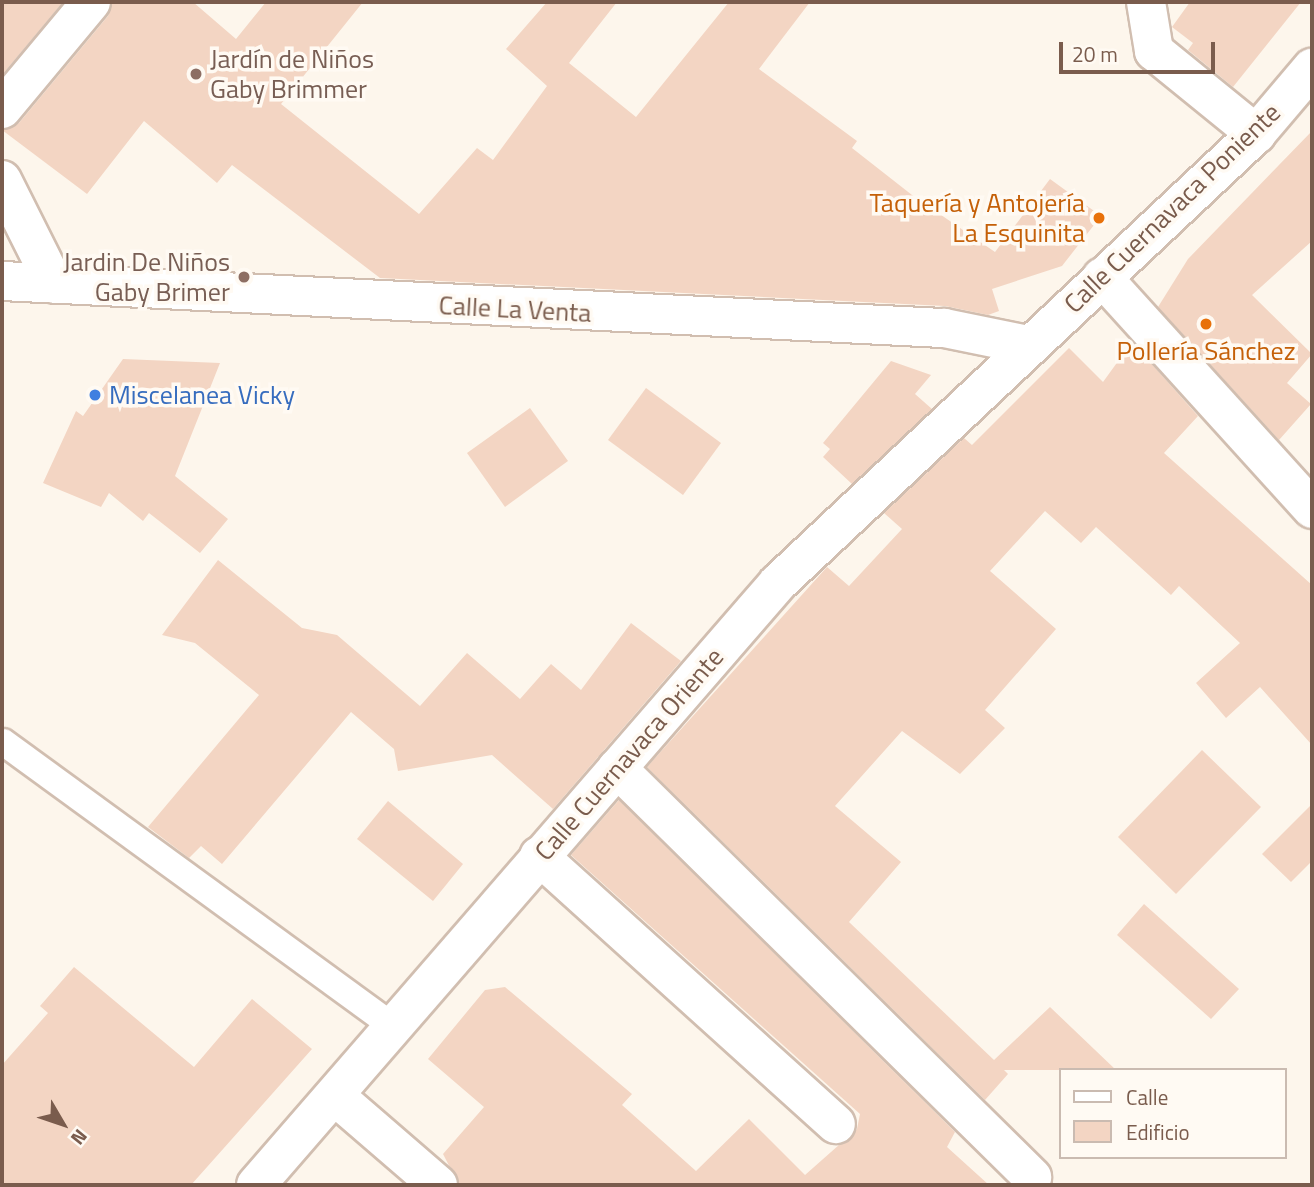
<!DOCTYPE html>
<meta charset="utf-8">
<style>
body{margin:0}
#map{position:relative;width:1314px;height:1187px;overflow:hidden;background:#fdf6ec;font-family:"Titillium Web",sans-serif}
div>[style]{position:absolute}
.building>*{inset:0;background:#f3d5c3}
.roads{filter:drop-shadow(2px 0 #d1beb0) drop-shadow(-2px 0 #d1beb0) drop-shadow(0 2px #d1beb0) drop-shadow(0 -2px #d1beb0)}
.service>*{height:26px;margin:-13px;padding:0 13px;transform-origin:13px;border-radius:13px;background:#fff}
.minor>*{height:38px;margin:-19px;padding:0 19px;transform-origin:19px;border-radius:19px;background:#fff}
.dots>*{width:19px;height:19px;translate:-50% -50%;box-sizing:border-box;border:4px solid #fffaf3;border-radius:50%}
span{translate:-50% -50%;white-space:nowrap;text-align:center;line-height:1.15;-webkit-text-stroke:7px #fffaf3;paint-order:stroke}
.education-label{font-size:26px;color:#785e54}
.left{translate:0 -50%;text-align:left}
.right{translate:-100% -50%;text-align:right}
.food-label{font-size:26px;color:#c56008}
.street-label{font-size:26px;color:#7a5c4d}
.shop-label{font-size:26px;color:#366cbe}
.frame{position:absolute;inset:0;border:4px solid #7a5c4d;pointer-events:none}
.legend{position:absolute;left:1059px;top:1068px;width:228px;height:91px;box-sizing:border-box;background:#fffaf3;border:2px solid #cabbb1;margin:0;padding:9px 12px;list-style:none;font-size:21px;color:#7a5c4d}
.legend li{display:flex;align-items:center;gap:14px;height:35px}
.legend b{width:35px;border:2px solid #cabbb1}
.north{position:absolute;left:28px;top:1089px;width:70px;height:70px;-webkit-text-stroke:5px #fffaf3;paint-order:stroke;rotate:129deg;font-size:19px;font-weight:700;line-height:28px;text-align:center;color:#7a5c4d}
.north::after{content:'';display:block;margin:auto;width:24px;height:32px;background:#7a5c4d;clip-path:polygon(50% 0,100% 100%,50% 72%,0 100%)}
.scale{position:absolute;left:1059px;top:42px;width:156px;height:32px;box-sizing:border-box;border:4px solid #7a5c4d;border-top:0;padding-left:9px;font-size:21px;line-height:24px;white-space:nowrap;color:#7a5c4d;-webkit-text-stroke:5px #fffaf3;paint-order:stroke}
</style>
<div id="map">
<div class="building">
<i style="clip-path:polygon(2px 2px,63px 2px,2px 75px)"></i>
<i style="clip-path:polygon(112px 2px,193px 2px,236px 39px,266px 2px,363px 2px,281px 104px,419px 214px,477px 148px,493px 160px,547px 86px,506px 49px,547px 2px,617px 2px,569px 63px,636px 117px,729px 2px,810px 2px,759px 69px,857px 141px,852px 148px,912px 195px,995px 252px,1050px 179px,1101px 216px,1062px 266px,992px 289px,999px 311px,988px 315px,945px 306px,380px 278px,232px 165px,217px 183px,144px 121px,87px 194px,2px 130px,19px 123px,108px 16px)"></i>
<i style="clip-path:polygon(1190px 2px,1301px 2px,1233px 87px,1188px 50px,1193px 43px,1172px 27px)"></i>
<i style="clip-path:polygon(1312px 131px,1312px 241px,1252px 295px,1312px 354px,1287px 383px,1311px 404px,1279px 440px,1158px 307px,1188px 259px)"></i>
<i style="clip-path:polygon(1132px 342px,1198px 416px,1164px 453px,1312px 585px,1312px 745px,1260px 687px,1226px 718px,1196px 683px,1240px 643px,1179px 586px,1171px 595px,1096px 527px,1081px 543px,1045px 511px,990px 571px,1056px 629px,985px 710px,1005px 728px,960px 774px,902px 731px,835px 806px,901px 862px,849px 922px,994px 1060px,1050px 1007px,1116px 1070px,1004px 1070px,1008px 1074px,985px 1100px,647px 767px,827px 567px,849px 586px,902px 529px,884px 513px,964px 438px,972px 445px,1069px 348px,1103px 382px)"></i>
<i style="clip-path:polygon(123px 359px,220px 363px,175px 476px,228px 519px,200px 553px,149px 513px,143px 521px,109px 493px,101px 507px,43px 483px,76px 411px,83px 416px)"></i>
<i style="clip-path:polygon(891px 361px,931px 375px,915px 394px,932px 409px,852px 484px,823px 457px,830px 449px,823px 443px)"></i>
<i style="clip-path:polygon(646px 388px,721px 443px,683px 495px,608px 440px)"></i>
<i style="clip-path:polygon(530px 408px,568px 461px,505px 507px,467px 453px)"></i>
<i style="clip-path:polygon(218px 560px,302px 628px,337px 635px,420px 706px,467px 653px,520px 699px,551px 664px,581px 690px,631px 623px,681px 661px,553px 809px,492px 755px,398px 771px,394px 749px,351px 712px,222px 864px,201px 846px,189px 858px,148px 827px,259px 695px,195px 643px,162px 635px)"></i>
<i style="clip-path:polygon(1202px 750px,1261px 807px,1176px 894px,1118px 837px)"></i>
<i style="clip-path:polygon(619px 800px,955px 1132px,947px 1147px,989px 1185px,459px 1185px,443px 1154px,484px 1107px,428px 1059px,485px 990px,505px 987px,632px 1094px,622px 1105px,696px 1171px,749px 1119px,805px 1175px,857px 1129px,860px 1114px,571px 855px)"></i>
<i style="clip-path:polygon(388px 801px,463px 864px,433px 901px,357px 839px)"></i>
<i style="clip-path:polygon(1312px 804px,1312px 861px,1291px 882px,1262px 854px)"></i>
<i style="clip-path:polygon(1144px 904px,1239px 989px,1211px 1019px,1117px 935px)"></i>
<i style="clip-path:polygon(74px 967px,194px 1067px,252px 999px,312px 1049px,191px 1185px,2px 1185px,2px 1065px,48px 1013px,40px 1006px)"></i>
</div>
<div class="roads">
<div class="service">
<i style="left:3px;top:742px;width:484px;rotate:36.1deg"></i>
</div>
<div class="minor">
<i style="left:1146px;top:2px;width:50px;rotate:80.7deg"></i>
<i style="left:1154px;top:51px;width:132px;rotate:39.1deg"></i>
<i style="left:2px;top:109px;width:139px;rotate:-50.2deg"></i>
<i style="left:2px;top:180px;width:116px;rotate:63.4deg"></i>
<i style="left:1102px;top:277px;width:313px;rotate:47.8deg"></i>
<i style="left:2px;top:281px;width:943px;rotate:2.86deg"></i>
<i style="left:944px;top:328px;width:86px;rotate:11.4deg"></i>
<i style="left:617px;top:768px;width:583px;rotate:44.58deg"></i>
<i style="left:539px;top:856px;width:400px;rotate:42.1deg"></i>
<i style="left:335px;top:1096px;width:136px;rotate:40.8deg"></i>
<i style="left:256px;top:1185px;width:797px;rotate:-49.07deg"></i>
<i style="left:778px;top:583px;width:656px;rotate:-43.21deg"></i>
<i style="left:1256px;top:134px;width:87px;rotate:-49.7deg"></i>
</div>
</div>
<div class="dots">
<i style="left:196px;top:74px;background:#8d6e63"></i>
<i style="left:1099px;top:218px;background:#e8710a"></i>
<i style="left:244px;top:277px;background:#8d6e63"></i>
<i style="left:1206px;top:324px;background:#e8710a"></i>
<i style="left:95px;top:395px;background:#3f7fe0"></i>
</div>
<div class="education-label">
<span class="left" style="left:210px;top:74px">Jardín de Niños<br>Gaby Brimmer</span>
<span class="right" style="left:230px;top:277px">Jardin De Niños<br>Gaby Brimer</span>
</div>
<div class="food-label">
<span class="right" style="left:1085px;top:218px">Taquería y Antojería<br>La Esquinita</span>
<span style="left:1206px;top:351px">Pollería Sánchez</span>
</div>
<div class="street-label">
<span style="left:1172px;top:208px;rotate:-44deg">Calle Cuernavaca Poniente</span>
<span style="left:515px;top:309px;rotate:3deg">Calle La Venta</span>
<span style="left:629px;top:754px;rotate:-49deg">Calle Cuernavaca Oriente</span>
</div>
<div class="shop-label">
<span class="left" style="left:109px;top:395px">Miscelanea Vicky</span>
</div>
<div class="frame"></div>
<ul class="legend">
<li><b style="height:9px;background:#fff"></b>Calle</li>
<li><b style="height:19px;background:#f3d5c3"></b>Edificio</li>
</ul>
<div class="north">N</div>
<div class="scale">20 m</div>
</div>
